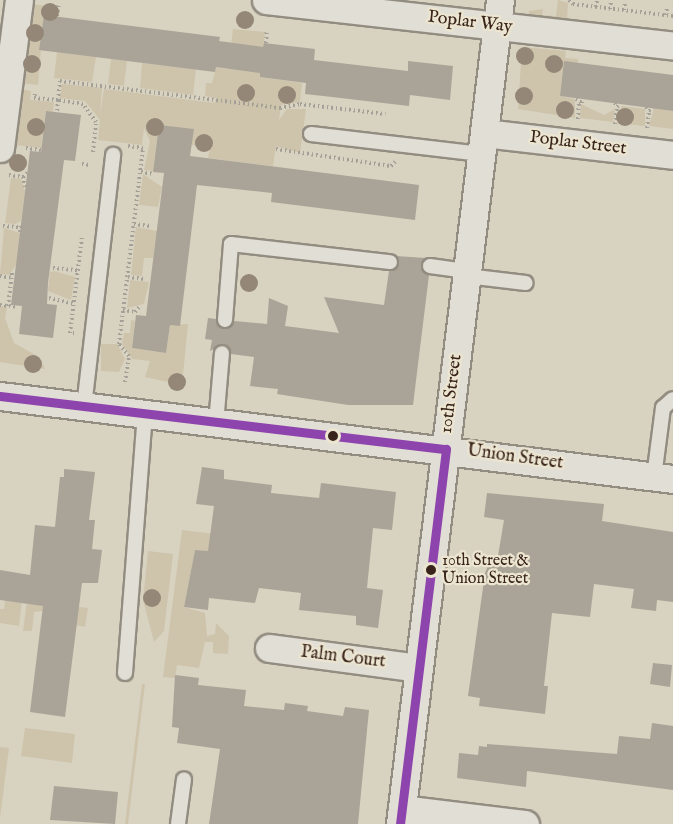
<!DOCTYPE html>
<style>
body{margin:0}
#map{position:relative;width:673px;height:824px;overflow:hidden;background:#d8d2c0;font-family:"IM FELL English",serif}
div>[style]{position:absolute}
.green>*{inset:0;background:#cec4ac}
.building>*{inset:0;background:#aaa498}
.path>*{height:4px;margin-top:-2px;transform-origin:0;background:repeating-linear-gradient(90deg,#a4a098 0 1.5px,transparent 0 4.5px)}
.roads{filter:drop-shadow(2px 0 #928c81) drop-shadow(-2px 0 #928c81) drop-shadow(0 2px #928c81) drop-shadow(0 -2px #928c81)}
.lane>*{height:14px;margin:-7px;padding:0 7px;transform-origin:7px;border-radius:7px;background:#e1ded5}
.street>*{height:27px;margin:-13.5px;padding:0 13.5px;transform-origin:13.5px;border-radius:13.5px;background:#e1ded5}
.bus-1>*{height:9px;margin:-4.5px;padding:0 4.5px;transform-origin:4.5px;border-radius:4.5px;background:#8e44ad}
.trees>*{width:18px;height:18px;margin:-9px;border-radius:50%;background:#948777}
.dots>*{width:16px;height:16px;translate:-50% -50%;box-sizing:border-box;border:3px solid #ece5d0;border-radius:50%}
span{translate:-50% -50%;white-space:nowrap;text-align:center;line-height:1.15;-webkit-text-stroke:4.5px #ece5d0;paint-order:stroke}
.bus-label{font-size:16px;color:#39241b}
.left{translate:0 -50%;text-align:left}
.street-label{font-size:18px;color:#39241b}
</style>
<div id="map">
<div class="green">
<i style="clip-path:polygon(558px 0,568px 3px,567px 19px,550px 22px,528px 19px,529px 11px,543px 9px,542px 15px,556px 16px)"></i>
<i style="clip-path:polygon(32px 4px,56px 7px,55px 16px,44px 15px,38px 85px,22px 83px)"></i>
<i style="clip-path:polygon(233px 29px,265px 32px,260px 77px,302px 83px,300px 102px,281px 105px,279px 120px,287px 109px,306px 109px,300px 153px,276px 146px,273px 166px,208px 158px,210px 147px,192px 145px,159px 125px,153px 171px,144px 170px,150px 141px,144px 128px,142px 145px,98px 140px,100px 120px,85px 101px,60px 98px,62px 84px,102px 88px,100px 115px,104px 89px,215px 103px,216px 98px,205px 96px,206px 83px,212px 83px,216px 67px,228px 69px)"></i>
<i style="clip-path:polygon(522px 47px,566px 51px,565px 58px,578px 59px,578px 63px,564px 62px,560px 96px,575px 99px,575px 118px,518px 109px)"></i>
<i style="clip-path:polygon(57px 52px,96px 57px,92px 82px,54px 78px)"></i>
<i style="clip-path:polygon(111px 59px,127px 61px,124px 86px,108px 84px)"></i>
<i style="clip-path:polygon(142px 63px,196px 69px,193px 95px,140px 88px)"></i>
<i style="clip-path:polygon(21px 89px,31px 91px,30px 100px,54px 102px,53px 112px,46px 111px,41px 148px,15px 145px)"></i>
<i style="clip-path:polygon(581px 104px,604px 115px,615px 109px,613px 122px,580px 118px)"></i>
<i style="clip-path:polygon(622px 106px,645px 109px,645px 126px,617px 123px)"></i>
<i style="clip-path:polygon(654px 108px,673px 111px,673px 129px,649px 126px)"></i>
<i style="clip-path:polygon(143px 174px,162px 187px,158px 207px,139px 205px)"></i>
<i style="clip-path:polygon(11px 178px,21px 179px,25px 191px,21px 221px,15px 224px,5px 223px)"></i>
<i style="clip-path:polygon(136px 227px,157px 231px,153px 258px,144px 258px,142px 276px,131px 275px)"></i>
<i style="clip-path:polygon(4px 228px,20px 233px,16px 265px,9px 275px,0 274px)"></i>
<i style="clip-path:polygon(54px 271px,75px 277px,71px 300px,48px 291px,50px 272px)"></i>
<i style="clip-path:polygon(130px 280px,149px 282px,144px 304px,127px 308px)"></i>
<i style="clip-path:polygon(0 306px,7px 307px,5px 318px,14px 343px,39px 357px,45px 369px,0 362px)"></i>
<i style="clip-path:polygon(131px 320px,135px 321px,132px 348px,166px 353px,170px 325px,188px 324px,182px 385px,145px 377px,150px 361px,132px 359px,122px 344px,124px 333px,130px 333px)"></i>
<i style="clip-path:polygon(101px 344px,117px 344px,125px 359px,119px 372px,101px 371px)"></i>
<i style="clip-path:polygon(182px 530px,233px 536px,227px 553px,195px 550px,184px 607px,205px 613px,207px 636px,215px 634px,216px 623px,229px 636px,228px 654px,213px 653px,213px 642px,205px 642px,199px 668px,177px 665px,175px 678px,163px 677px)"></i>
<i style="clip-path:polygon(148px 551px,173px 554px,164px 631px,154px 642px,143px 600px)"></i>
<i style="clip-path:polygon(24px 584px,19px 626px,0 623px,0 609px,4px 609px,5px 601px)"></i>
<i style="clip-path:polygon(27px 601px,88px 608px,85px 627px,76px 625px,77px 615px,42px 611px,34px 612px,32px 631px,23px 631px)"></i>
<i style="clip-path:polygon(142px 684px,145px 684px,128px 824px,125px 824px)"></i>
<i style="clip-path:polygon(25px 728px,75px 734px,72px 763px,21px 756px)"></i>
<i style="clip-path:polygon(0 747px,9px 748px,0 818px)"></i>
</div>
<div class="building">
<i style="clip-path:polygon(44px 15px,220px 37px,219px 41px,263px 47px,264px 43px,315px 49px,314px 60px,408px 71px,408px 61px,453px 66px,450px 100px,410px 95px,409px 106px,332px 97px,305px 94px,306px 83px,260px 77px,260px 73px,216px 67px,215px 72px,39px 50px)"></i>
<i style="clip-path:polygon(564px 61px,673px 75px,673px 111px,560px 96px)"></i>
<i style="clip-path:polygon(46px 111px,81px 115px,75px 161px,64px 160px,48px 283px,47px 304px,57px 305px,53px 338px,19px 334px,22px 306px,11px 305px,30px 151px,41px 152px)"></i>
<i style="clip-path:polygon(159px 125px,194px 129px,190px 156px,419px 185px,415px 220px,271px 202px,272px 193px,197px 185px,180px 326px,170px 325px,166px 353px,132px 348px,136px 315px,146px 316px,164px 173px,153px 172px)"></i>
<i style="clip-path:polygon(396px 256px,426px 258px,422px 269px,429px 275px,413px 405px,348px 405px,277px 394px,278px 389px,250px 386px,254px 357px,231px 354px,223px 344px,210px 351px,212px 340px,205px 339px,208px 318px,216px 319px,224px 329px,234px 321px,267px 324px,269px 298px,288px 306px,285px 326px,339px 333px,324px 297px,384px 305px,389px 271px,399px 264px)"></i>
<i style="clip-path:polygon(202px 467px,224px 470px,224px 479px,272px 485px,271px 493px,319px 498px,321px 483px,396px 492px,392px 530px,373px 528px,367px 588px,383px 590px,378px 628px,356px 625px,356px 616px,299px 610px,301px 593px,259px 588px,255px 603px,209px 598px,208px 610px,184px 607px,195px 550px,208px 551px,214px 506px,196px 504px)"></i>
<i style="clip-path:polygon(64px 469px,95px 472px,89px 520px,95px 520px,92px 549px,102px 550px,98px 583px,82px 583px,65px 717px,30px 712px,43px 606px,0 600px,0 570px,30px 575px,35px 525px,55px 527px,60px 477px,64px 477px)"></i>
<i style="clip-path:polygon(487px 493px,604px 504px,602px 521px,673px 532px,673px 602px,657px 600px,656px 611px,631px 608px,634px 589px,594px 584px,590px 617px,552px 613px,544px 686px,548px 686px,545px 714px,479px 706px,480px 698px,468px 696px,485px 573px,490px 561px,497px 562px,504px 520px,484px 517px)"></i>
<i style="clip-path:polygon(653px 663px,672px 665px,670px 687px,650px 684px)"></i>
<i style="clip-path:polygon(175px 675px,199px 678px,198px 685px,246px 690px,244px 706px,284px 710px,285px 703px,308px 706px,307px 711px,343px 716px,345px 707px,369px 710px,358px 824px,209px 824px,220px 749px,177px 743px,179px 728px,172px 727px)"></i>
<i style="clip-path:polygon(652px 723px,673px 726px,673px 790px,527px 771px,526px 787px,457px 778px,459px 753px,478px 755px,479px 746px,487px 747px,487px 744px,617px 754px,619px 736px,650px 739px)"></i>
<i style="clip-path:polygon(54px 786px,118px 792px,115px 824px,50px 820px)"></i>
</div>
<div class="path">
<i style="left:569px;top:0;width:6px;rotate:45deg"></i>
<i style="left:573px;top:4px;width:101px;rotate:6.8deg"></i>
<i style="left:596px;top:7px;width:7px;rotate:-82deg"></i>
<i style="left:610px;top:9px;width:9px;rotate:-84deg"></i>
<i style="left:624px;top:10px;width:8px;rotate:-83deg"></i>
<i style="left:666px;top:15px;width:8px;rotate:-83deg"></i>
<i style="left:57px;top:16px;width:12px;rotate:-81deg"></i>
<i style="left:266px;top:43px;width:13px;rotate:-86deg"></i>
<i style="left:35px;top:94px;width:4px;rotate:104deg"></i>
<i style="left:34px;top:98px;width:24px;rotate:5deg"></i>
<i style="left:58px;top:100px;width:12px;rotate:95deg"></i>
<i style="left:576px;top:99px;width:7px;rotate:34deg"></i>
<i style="left:582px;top:103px;width:4px;rotate:-90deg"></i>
<i style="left:615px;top:103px;width:4px;rotate:63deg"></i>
<i style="left:617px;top:107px;width:4px;rotate:-45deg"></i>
<i style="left:646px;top:107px;width:5px;rotate:53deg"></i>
<i style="left:649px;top:111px;width:5px;rotate:-37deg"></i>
<i style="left:578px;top:119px;width:17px;rotate:-87deg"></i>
<i style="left:615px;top:124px;width:17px;rotate:-83deg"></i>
<i style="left:647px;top:128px;width:17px;rotate:-83deg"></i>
<i style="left:26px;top:148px;width:15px;rotate:8deg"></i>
<i style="left:276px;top:149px;width:116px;rotate:8.4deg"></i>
<i style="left:391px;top:166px;width:6px;rotate:-45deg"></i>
<i style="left:93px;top:152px;width:30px;rotate:-84deg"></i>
<i style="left:96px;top:122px;width:22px;rotate:-126deg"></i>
<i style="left:83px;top:104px;width:25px;rotate:-171deg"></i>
<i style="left:58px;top:100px;width:19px;rotate:-84deg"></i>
<i style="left:60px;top:81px;width:222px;rotate:7deg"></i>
<i style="left:280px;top:108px;width:20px;rotate:-11deg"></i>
<i style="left:300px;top:104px;width:86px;rotate:6.7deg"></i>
<i style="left:82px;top:164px;width:9px;rotate:6deg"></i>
<i style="left:141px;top:172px;width:13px;rotate:9deg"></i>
<i style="left:9px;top:175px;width:14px;rotate:8deg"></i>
<i style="left:25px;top:187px;width:10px;rotate:-101deg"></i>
<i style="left:23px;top:177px;width:6px;rotate:-45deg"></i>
<i style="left:134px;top:224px;width:17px;rotate:7deg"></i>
<i style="left:3px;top:226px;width:15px;rotate:4deg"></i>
<i style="left:20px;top:232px;width:8px;rotate:-83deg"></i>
<i style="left:53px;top:268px;width:25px;rotate:5deg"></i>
<i style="left:0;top:276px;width:12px;rotate:9deg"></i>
<i style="left:128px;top:277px;width:17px;rotate:7deg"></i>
<i style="left:49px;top:298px;width:26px;rotate:13deg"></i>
<i style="left:0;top:305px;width:18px;rotate:6deg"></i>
<i style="left:8px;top:306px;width:35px;rotate:-83deg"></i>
<i style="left:123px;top:310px;width:12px;rotate:9deg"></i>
<i style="left:135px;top:312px;width:6px;rotate:-51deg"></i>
<i style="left:74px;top:333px;width:4px;rotate:180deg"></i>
<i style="left:70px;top:333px;width:97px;rotate:-82.9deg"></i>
<i style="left:125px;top:382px;width:26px;rotate:-81deg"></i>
<i style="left:129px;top:356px;width:16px;rotate:-130deg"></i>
<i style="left:119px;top:344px;width:197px;rotate:-83deg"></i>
<i style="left:143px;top:148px;width:15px;rotate:-172deg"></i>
</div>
<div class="roads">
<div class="lane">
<i style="left:311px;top:134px;width:171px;rotate:6.7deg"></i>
<i style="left:430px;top:266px;width:37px;rotate:8deg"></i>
<i style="left:467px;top:276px;width:59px;rotate:6.8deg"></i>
<i style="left:225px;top:320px;width:76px;rotate:-85.5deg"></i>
<i style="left:231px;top:244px;width:160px;rotate:6.5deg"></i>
<i style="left:84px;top:407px;width:254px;rotate:-83.4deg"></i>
<i style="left:216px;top:424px;width:71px;rotate:-85.2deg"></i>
<i style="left:654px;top:477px;width:70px;rotate:-82.6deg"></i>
<i style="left:663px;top:408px;width:13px;rotate:-42deg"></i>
<i style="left:125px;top:673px;width:259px;rotate:-85.6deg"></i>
<i style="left:178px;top:824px;width:45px;rotate:-82.4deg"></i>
</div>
<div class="street">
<i style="left:266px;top:0;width:410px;rotate:6.4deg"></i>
<i style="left:484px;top:133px;width:190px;rotate:6.6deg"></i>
<i style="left:0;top:148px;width:149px;rotate:-82.7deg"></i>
<i style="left:0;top:396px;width:678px;rotate:7.03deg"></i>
<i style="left:269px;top:648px;width:150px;rotate:7.6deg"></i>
<i style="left:402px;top:809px;width:124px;rotate:7deg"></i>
<i style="left:400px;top:824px;width:830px;rotate:-83.08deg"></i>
</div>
</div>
<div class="bus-1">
<i style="left:0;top:396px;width:449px;rotate:6.8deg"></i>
<i style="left:400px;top:824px;width:378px;rotate:-83deg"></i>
</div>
<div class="trees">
<i style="left:50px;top:12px"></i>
<i style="left:245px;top:20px"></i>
<i style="left:35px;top:33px"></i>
<i style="left:525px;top:56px"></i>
<i style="left:32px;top:64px"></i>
<i style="left:554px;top:64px"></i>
<i style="left:246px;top:93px"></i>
<i style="left:287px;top:95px"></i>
<i style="left:524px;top:96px"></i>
<i style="left:565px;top:110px"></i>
<i style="left:625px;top:117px"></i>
<i style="left:36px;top:127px"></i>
<i style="left:155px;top:127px"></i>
<i style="left:204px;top:143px"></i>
<i style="left:18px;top:163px"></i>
<i style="left:249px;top:283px"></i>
<i style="left:33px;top:364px"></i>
<i style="left:177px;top:382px"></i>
<i style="left:152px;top:598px"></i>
</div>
<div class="dots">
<i style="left:333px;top:436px;background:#39241b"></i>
<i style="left:431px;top:570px;background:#39241b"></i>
</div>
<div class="bus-label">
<span class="left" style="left:442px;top:570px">10th Street &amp;<br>Union Street</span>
</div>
<div class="street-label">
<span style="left:470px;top:23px;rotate:7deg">Poplar Way</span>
<span style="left:578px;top:144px;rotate:7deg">Poplar Street</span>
<span style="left:452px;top:394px;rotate:-83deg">10th Street</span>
<span style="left:515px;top:458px;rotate:8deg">Union Street</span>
<span style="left:343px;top:658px;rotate:7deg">Palm Court</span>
</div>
</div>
